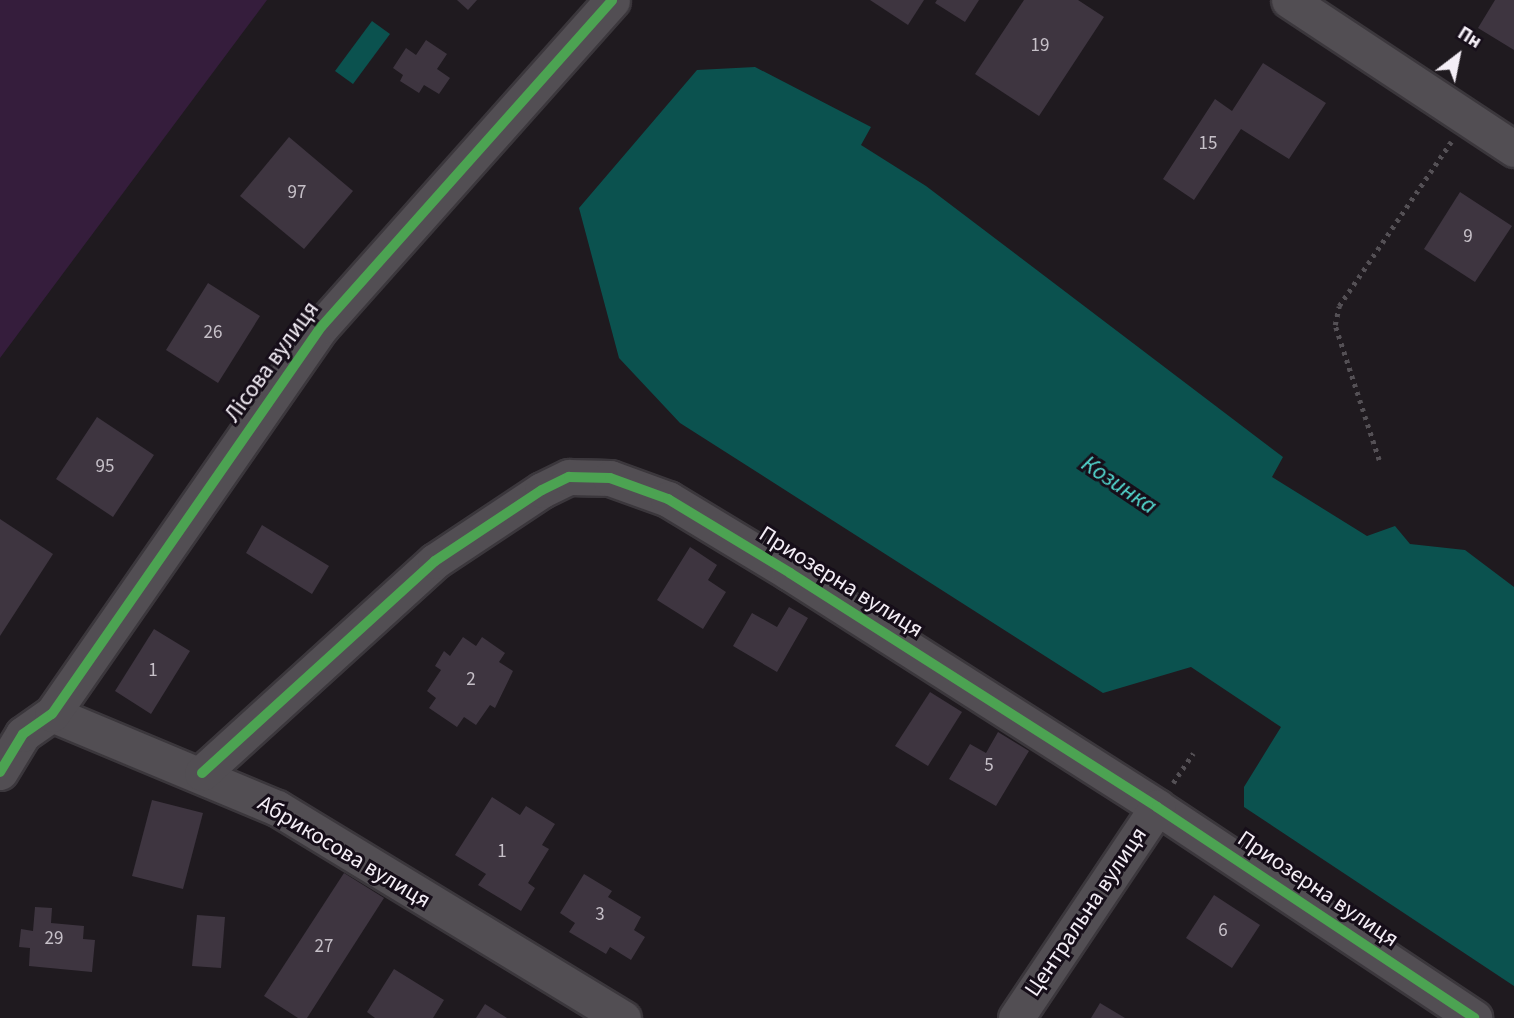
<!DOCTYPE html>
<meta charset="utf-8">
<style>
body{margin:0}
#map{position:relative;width:1514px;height:1018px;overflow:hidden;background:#1f1a1f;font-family:"Source Sans 3",sans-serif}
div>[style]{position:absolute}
.green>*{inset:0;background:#351d3c}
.water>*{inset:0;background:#0b524f}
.building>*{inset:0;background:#3e3540}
.path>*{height:4.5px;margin-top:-2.25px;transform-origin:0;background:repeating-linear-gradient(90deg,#545055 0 3.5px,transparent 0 8.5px)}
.roads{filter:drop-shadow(2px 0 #3b373c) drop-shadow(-2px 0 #3b373c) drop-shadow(0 2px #3b373c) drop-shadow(0 -2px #3b373c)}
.minor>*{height:35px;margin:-17.5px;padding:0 17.5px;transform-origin:17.5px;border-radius:17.5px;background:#524e53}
.cycleway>*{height:10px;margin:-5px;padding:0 5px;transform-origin:5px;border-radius:5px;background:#4ca352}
span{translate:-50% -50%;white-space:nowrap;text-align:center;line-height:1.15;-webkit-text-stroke:6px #160e19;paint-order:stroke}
.number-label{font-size:19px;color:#c6c0c8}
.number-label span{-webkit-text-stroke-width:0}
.street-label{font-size:23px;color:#f4eef6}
.water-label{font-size:24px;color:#54dbd2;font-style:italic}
.north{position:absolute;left:1423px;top:21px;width:70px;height:70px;-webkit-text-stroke:5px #160e19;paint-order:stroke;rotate:32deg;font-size:19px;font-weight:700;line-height:28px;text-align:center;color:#f4eef6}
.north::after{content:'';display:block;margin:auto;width:24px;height:32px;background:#f4eef6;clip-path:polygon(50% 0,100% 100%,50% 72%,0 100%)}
</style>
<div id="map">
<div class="green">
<i style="clip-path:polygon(0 0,267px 0,0 358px)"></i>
</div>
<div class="water">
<i style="clip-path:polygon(372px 21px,390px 34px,353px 84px,335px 71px)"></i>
<i style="clip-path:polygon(755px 67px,871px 127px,861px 145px,926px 186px,1283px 457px,1272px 477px,1367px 536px,1395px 526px,1410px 544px,1465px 550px,1514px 587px,1514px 986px,1244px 807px,1244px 787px,1281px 727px,1191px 667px,1103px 693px,680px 423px,619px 358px,579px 208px,697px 70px)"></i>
</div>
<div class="building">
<i style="clip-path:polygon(457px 0,477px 0,468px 10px)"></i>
<i style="clip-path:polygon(870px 0,924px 0,908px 25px)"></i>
<i style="clip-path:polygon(937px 0,979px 0,965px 22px,935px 3px)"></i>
<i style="clip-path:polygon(1024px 0,1078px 0,1104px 17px,1039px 116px,975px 74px)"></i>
<i style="clip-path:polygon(1495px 0,1514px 0,1514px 50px,1478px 28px)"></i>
<i style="clip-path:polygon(426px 40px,447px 54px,437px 69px,450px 78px,439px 94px,424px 85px,419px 93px,400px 81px,403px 75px,393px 68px,406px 48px,416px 55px)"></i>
<i style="clip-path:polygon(1263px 63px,1326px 103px,1289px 159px,1241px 129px,1194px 200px,1163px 179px,1215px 99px,1232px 111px)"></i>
<i style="clip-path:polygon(289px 137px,353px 191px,304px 249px,240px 196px)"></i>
<i style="clip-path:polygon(1460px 192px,1512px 226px,1475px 282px,1424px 249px)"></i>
<i style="clip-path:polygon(208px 283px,260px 316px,218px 383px,166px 350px)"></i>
<i style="clip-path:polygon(97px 417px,154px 455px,113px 517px,56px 479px)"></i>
<i style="clip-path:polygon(0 519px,53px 554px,0 636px)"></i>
<i style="clip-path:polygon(262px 525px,329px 566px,312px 594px,246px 553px)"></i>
<i style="clip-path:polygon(690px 547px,717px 565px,708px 580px,726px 592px,703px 629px,657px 600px)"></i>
<i style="clip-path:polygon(789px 607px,808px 618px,777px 672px,733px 646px,752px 613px,777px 627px)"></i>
<i style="clip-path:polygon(154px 629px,190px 651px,151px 714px,115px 691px)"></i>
<i style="clip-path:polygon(463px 637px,476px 646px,482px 637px,505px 653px,499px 662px,513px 671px,495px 708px,490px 705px,476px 725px,464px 717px,457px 727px,429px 708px,436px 698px,427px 691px,441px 670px,435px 666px,444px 651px,450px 656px)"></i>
<i style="clip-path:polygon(930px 692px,962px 712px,928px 766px,895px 746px)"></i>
<i style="clip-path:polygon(998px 732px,1029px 751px,996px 806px,949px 779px,970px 744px,986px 753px)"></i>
<i style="clip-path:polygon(492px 797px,520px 815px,526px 806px,555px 824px,542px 845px,549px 849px,528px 883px,535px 888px,521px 911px,478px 885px,486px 874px,455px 855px)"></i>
<i style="clip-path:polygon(152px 800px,203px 813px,183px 889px,132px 876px)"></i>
<i style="clip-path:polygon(344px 873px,384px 898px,307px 1018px,298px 1018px,264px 996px)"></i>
<i style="clip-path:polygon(584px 874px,612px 891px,608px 897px,641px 917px,634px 930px,645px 937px,631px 960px,610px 947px,606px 954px,569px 932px,575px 923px,560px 913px)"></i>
<i style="clip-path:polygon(1214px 895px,1260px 925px,1232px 968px,1186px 938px)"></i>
<i style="clip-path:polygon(35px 907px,52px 908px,51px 923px,84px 926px,83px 939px,95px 940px,92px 972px,29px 966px,30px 948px,19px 947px,21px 929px,33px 931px)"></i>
<i style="clip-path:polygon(197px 915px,225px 917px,221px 968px,192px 966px)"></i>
<i style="clip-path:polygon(394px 969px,444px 1000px,433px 1018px,375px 1018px,367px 1012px)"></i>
<i style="clip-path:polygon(1100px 1003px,1125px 1018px,1091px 1018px)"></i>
<i style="clip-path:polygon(485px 1004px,507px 1018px,476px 1018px)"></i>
</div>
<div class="path">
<i style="left:1379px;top:460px;width:142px;rotate:-108.1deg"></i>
<i style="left:1335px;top:325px;width:19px;rotate:-78deg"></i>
<i style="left:1339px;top:306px;width:199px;rotate:-55.7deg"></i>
<i style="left:1173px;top:783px;width:36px;rotate:-56deg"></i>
</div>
<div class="roads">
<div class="minor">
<i style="left:1289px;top:0;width:270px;rotate:33.5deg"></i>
<i style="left:52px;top:714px;width:244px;rotate:22.7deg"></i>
<i style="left:277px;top:808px;width:405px;rotate:31.3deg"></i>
<i style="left:0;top:772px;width:44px;rotate:-58.8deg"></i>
<i style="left:23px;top:734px;width:35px;rotate:-35deg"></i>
<i style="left:52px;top:714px;width:473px;rotate:-55.2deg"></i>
<i style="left:322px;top:326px;width:436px;rotate:-48.3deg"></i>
<i style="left:202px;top:773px;width:315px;rotate:-42.3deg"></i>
<i style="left:435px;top:561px;width:128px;rotate:-33.6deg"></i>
<i style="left:542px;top:490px;width:30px;rotate:-26deg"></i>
<i style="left:569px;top:477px;width:41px;rotate:1.4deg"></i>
<i style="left:610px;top:478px;width:62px;rotate:19.9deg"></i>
<i style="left:668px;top:499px;width:143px;rotate:31.2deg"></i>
<i style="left:790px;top:573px;width:435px;rotate:32.5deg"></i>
<i style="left:1157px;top:807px;width:381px;rotate:33.6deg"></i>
<i style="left:1016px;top:1018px;width:254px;rotate:-56.2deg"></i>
</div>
</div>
<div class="cycleway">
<i style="left:0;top:772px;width:44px;rotate:-58.8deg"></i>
<i style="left:23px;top:734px;width:35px;rotate:-35deg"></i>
<i style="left:52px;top:714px;width:473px;rotate:-55.2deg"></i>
<i style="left:322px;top:326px;width:436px;rotate:-48.3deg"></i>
<i style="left:202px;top:773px;width:315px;rotate:-42.3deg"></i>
<i style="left:435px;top:561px;width:128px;rotate:-33.6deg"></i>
<i style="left:542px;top:490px;width:30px;rotate:-26deg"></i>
<i style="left:569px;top:477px;width:41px;rotate:1.4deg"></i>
<i style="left:610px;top:478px;width:62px;rotate:19.9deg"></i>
<i style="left:668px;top:499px;width:143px;rotate:31.2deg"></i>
<i style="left:790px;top:573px;width:435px;rotate:32.5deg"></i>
<i style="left:1157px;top:807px;width:381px;rotate:33.6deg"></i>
</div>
<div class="number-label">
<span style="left:1040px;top:46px">19</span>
<span style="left:1208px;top:144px">15</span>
<span style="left:297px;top:193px">97</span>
<span style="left:1468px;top:237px">9</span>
<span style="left:213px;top:333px">26</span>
<span style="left:105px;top:467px">95</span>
<span style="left:153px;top:671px">1</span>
<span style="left:471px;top:680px">2</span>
<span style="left:989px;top:766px">5</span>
<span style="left:502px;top:852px">1</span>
<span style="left:600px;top:915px">3</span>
<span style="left:1223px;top:931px">6</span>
<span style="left:54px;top:939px">29</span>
<span style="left:324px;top:947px">27</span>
</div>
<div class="street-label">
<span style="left:272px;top:362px;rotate:-54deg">Лісова вулиця</span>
<span style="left:841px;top:582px;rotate:32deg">Приозерна вулиця</span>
<span style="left:344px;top:852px;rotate:31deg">Абрикосова вулиця</span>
<span style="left:1318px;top:889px;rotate:34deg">Приозерна вулиця</span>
<span style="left:1086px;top:912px;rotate:-56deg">Центральна вулиця</span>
</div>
<div class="water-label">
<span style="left:1119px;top:485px;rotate:34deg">Козинка</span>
</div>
<div class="north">Пн</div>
</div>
